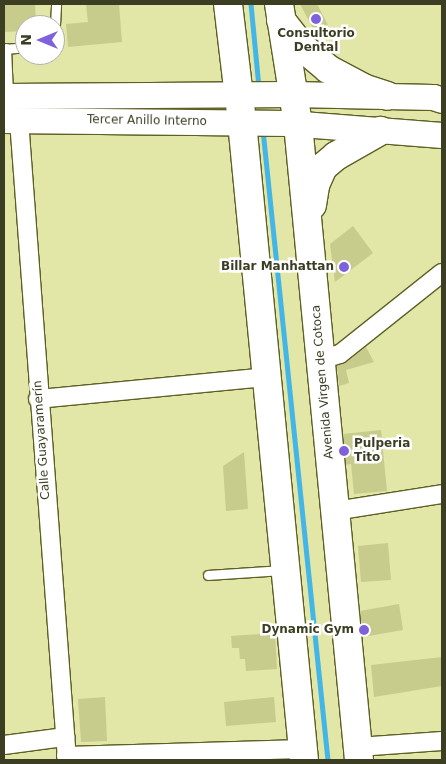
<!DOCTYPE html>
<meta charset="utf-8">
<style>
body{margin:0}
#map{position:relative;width:446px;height:764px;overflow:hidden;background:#e2e6a6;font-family:"DejaVu Sans",sans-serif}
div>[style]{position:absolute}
.stream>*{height:4.5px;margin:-2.25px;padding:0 2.25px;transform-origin:2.25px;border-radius:2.25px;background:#43b5e6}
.building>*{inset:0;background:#c7cb8c}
.roads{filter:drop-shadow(1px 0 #5d5f23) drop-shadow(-1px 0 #5d5f23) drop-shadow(0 1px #5d5f23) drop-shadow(0 -1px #5d5f23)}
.lane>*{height:9px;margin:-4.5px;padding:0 4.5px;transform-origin:4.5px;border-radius:4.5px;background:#fff}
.street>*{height:18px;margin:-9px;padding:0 9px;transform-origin:9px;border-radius:9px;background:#fff}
.secondary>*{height:25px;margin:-12.5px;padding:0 12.5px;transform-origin:12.5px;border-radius:12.5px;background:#fff}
.primary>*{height:28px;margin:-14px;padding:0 14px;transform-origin:14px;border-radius:14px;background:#fff}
.dots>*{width:14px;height:14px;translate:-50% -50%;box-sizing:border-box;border:2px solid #fff;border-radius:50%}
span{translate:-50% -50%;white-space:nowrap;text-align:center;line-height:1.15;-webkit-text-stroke:5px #fff;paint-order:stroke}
.poi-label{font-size:12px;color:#3c3e24;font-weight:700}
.right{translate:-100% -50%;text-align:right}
.left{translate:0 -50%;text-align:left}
.street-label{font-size:12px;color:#3c3e24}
.frame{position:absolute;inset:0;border:5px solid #3c3e24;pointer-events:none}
.north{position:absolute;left:15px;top:15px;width:50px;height:50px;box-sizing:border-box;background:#fff;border:1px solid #b1b2a7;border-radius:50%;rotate:270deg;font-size:14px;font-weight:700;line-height:20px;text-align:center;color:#3c3e24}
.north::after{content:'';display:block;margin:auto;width:18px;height:22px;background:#7f61dc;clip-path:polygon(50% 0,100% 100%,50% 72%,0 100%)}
</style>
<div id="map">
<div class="stream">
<i style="left:251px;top:4px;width:83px;rotate:84.5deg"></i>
<i style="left:263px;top:130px;width:633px;rotate:84.11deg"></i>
</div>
<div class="building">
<i style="clip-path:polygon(4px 4px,35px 4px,36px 24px,24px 24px,25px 31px,4px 32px)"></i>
<i style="clip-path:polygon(86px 4px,119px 4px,122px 42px,68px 47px,66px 24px,88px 22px)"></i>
<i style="clip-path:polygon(300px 4px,317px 4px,329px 27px,316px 34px)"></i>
<i style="clip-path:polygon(353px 226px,373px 253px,335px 282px,330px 244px)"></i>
<i style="clip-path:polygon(366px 347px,374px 362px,346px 370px,349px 383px,339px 386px,337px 366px,347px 362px)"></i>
<i style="clip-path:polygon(381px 430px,387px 491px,354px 494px,351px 464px,346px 465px,343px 434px)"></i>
<i style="clip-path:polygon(244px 452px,248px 509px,226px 511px,223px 466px)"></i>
<i style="clip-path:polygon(388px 543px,391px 580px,361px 582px,358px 546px)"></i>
<i style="clip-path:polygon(399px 604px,403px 630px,363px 637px,360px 611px)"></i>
<i style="clip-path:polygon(275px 633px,277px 669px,246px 671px,245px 659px,240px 659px,239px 648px,232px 648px,231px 636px)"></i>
<i style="clip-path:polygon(442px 657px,442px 686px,374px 697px,371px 665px)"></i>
<i style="clip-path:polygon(105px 697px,107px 741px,81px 742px,78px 699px)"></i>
<i style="clip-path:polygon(274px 697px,276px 722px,226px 726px,224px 702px)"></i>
</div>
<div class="roads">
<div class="lane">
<i style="left:55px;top:25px;width:21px;rotate:-87deg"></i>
<i style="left:6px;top:48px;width:46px;rotate:87.5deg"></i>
<i style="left:4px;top:49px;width:21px;rotate:-5deg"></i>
<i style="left:208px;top:575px;width:74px;rotate:-3.9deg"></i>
</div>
<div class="street">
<i style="left:19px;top:120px;width:642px;rotate:85.71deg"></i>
<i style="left:321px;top:360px;width:20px;rotate:-18deg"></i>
<i style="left:340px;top:354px;width:130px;rotate:-38.5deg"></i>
<i style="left:38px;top:399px;width:230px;rotate:-5.5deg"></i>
<i style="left:335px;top:511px;width:108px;rotate:-9deg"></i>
<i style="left:4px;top:745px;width:62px;rotate:-7.5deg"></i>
<i style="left:358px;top:747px;width:84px;rotate:-4.1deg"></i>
<i style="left:66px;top:756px;width:237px;rotate:-1.7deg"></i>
</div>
<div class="secondary">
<i style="left:4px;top:96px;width:288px;rotate:-0.4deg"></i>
<i style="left:292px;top:94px;width:141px;rotate:1.2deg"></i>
<i style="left:433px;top:97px;width:9px;rotate:18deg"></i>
<i style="left:4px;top:120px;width:285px;rotate:0.6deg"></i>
<i style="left:289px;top:123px;width:153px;rotate:4.5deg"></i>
</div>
<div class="primary">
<i style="left:228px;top:4px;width:119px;rotate:83.2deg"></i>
<i style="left:242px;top:122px;width:641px;rotate:84.45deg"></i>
<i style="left:279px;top:4px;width:121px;rotate:81deg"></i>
<i style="left:298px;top:124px;width:639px;rotate:84.52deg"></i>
<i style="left:281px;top:20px;width:34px;rotate:52deg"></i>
<i style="left:302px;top:47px;width:34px;rotate:40deg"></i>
<i style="left:328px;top:69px;width:40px;rotate:28deg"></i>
<i style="left:363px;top:88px;width:25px;rotate:18deg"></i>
<i style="left:312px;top:205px;width:20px;rotate:-81deg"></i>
<i style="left:315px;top:185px;width:20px;rotate:-66deg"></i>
<i style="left:323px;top:167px;width:17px;rotate:-40deg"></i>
<i style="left:336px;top:156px;width:51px;rotate:-29.6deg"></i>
</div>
</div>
<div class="dots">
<i style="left:316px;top:19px;background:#7f61dc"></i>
<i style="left:344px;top:267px;background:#7f61dc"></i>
<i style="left:344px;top:451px;background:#7f61dc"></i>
<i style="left:364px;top:630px;background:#7f61dc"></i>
</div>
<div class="poi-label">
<span style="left:316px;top:41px">Consultorio<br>Dental</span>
<span class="right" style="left:334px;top:267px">Billar Manhattan</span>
<span class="left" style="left:354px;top:451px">Pulperia<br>Tito</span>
<span class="right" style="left:354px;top:630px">Dynamic Gym</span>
</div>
<div class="street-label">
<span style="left:147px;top:121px;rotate:1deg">Tercer Anillo Interno</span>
<span style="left:323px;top:382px;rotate:-95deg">Avenida Virgen de Cotoca</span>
<span style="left:42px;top:440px;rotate:-94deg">Calle Guayaramerín</span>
</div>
<div class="frame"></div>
<div class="north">N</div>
</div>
